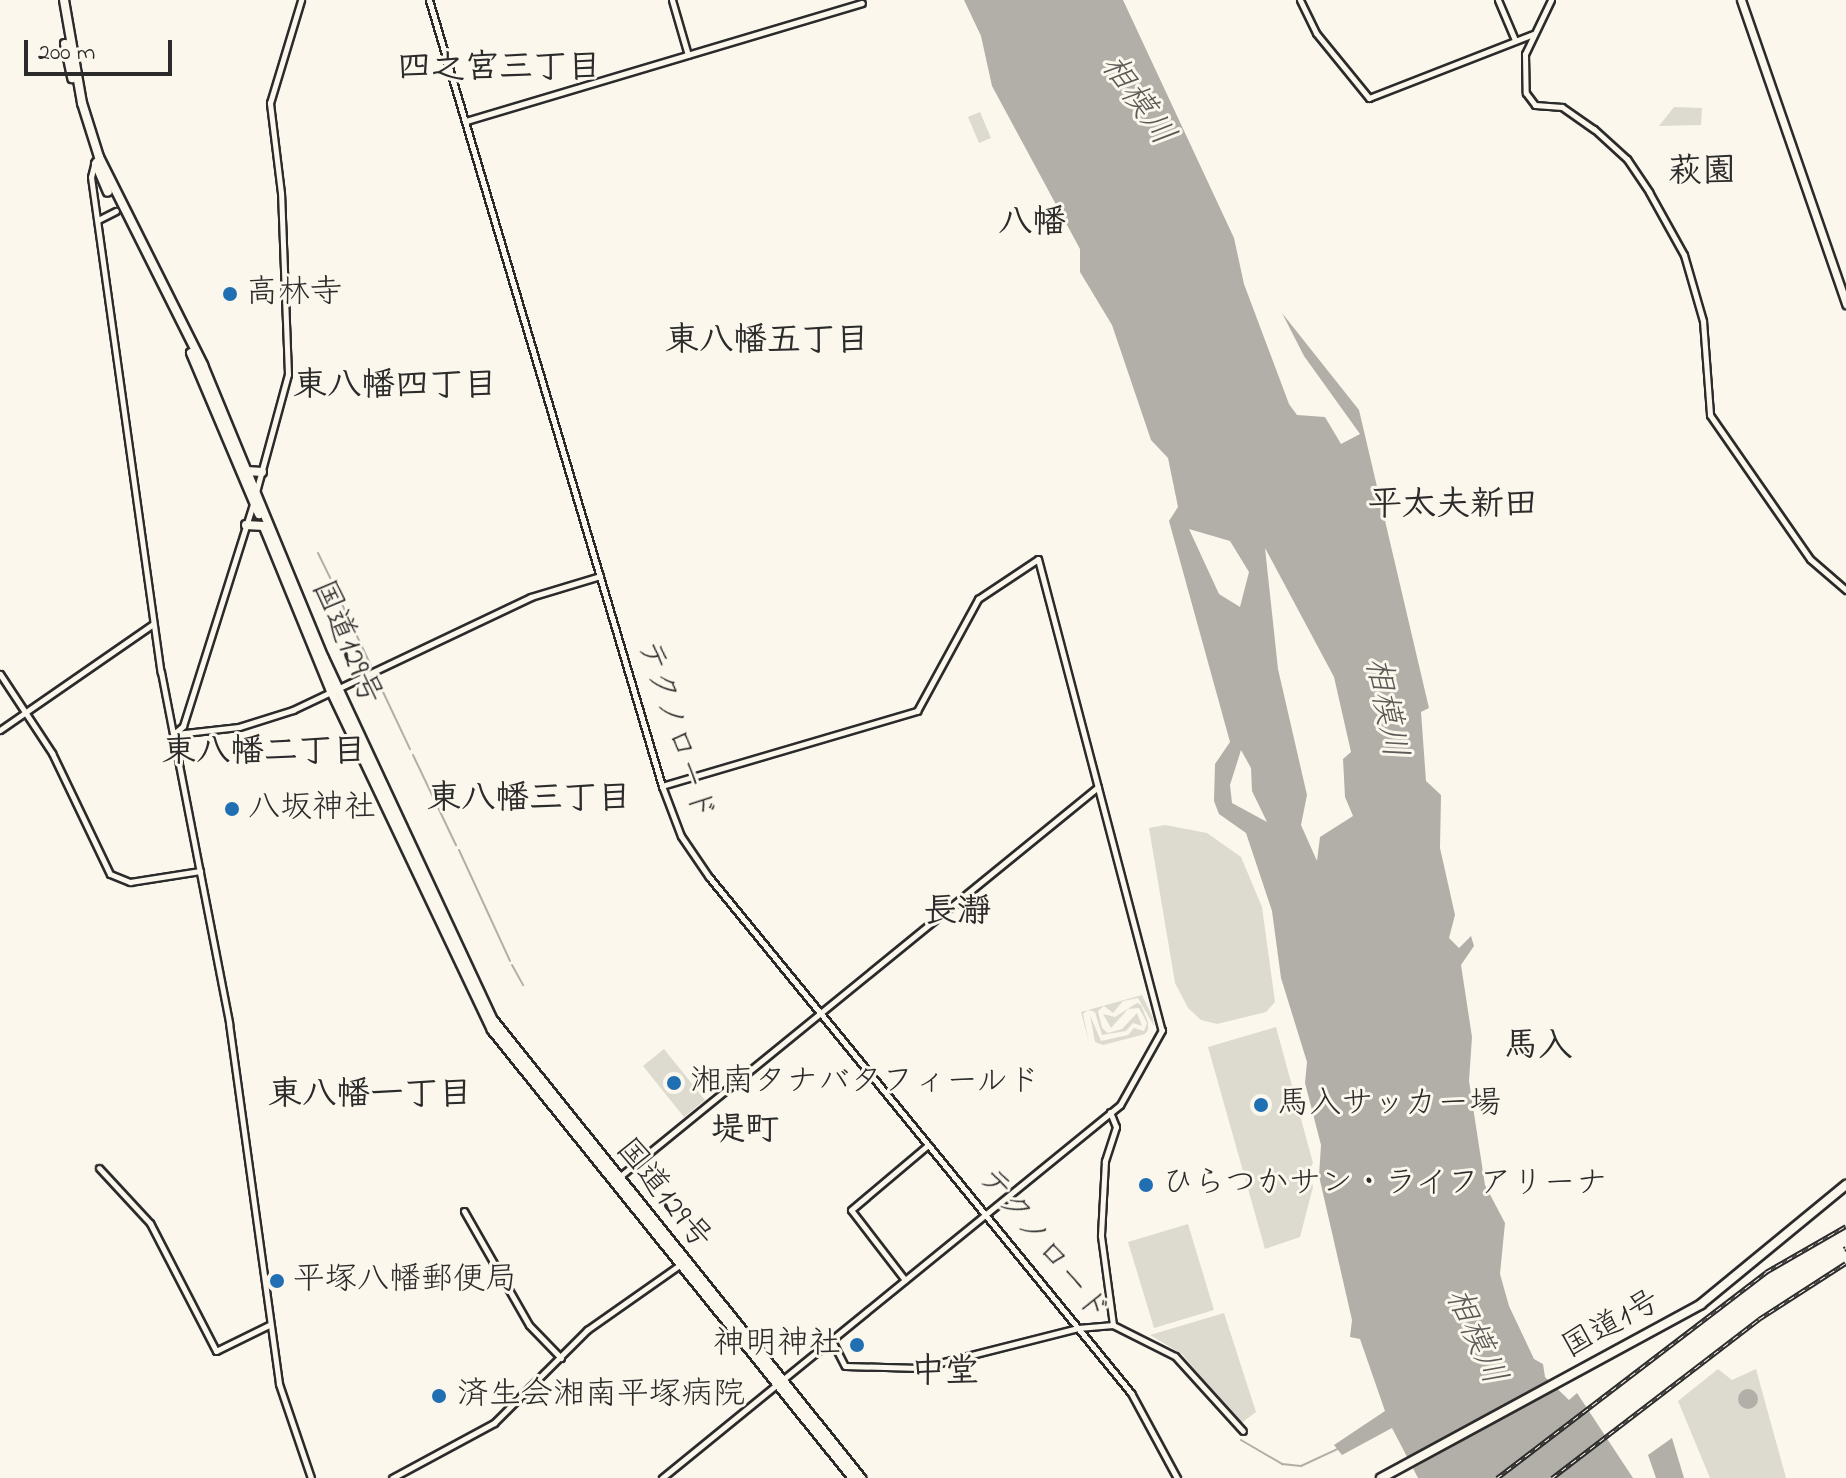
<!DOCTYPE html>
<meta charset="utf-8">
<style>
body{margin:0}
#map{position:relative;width:1846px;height:1478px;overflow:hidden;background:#fbf7ec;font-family:"Indie Flower","Klee One",sans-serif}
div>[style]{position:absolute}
.green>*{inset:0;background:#dddad0}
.water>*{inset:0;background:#b1afa7}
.round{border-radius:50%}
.pier>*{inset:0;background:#fbf7ec}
.stream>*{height:2px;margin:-1px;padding:0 1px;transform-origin:1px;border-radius:1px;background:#b1afa7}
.roads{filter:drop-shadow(2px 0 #2b2b2b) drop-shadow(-2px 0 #2b2b2b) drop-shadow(0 2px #2b2b2b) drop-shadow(0 -2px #2b2b2b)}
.minor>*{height:5px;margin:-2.5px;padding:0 2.5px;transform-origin:2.5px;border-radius:2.5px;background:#fbf7ec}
.major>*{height:7px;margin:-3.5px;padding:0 3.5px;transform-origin:3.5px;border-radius:3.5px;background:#fbf7ec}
.highway>*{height:8px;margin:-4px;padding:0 4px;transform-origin:4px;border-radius:4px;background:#fbf7ec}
.rail>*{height:5px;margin-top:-2.5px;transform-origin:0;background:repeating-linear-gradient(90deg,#fbf7ec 0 6px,#2b2b2b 0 12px);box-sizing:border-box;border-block:2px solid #2b2b2b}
.dots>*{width:22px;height:22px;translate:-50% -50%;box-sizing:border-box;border:4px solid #fbf7ec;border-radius:50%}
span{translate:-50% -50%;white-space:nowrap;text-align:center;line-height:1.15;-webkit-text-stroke:6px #fbf7ec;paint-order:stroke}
.poi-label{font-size:32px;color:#2b2b2b}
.left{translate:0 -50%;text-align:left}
.right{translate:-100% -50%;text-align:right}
.street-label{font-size:32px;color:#2b2b2b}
.neighbourhood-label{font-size:34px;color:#2b2b2b;font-weight:700}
.water-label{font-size:34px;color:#5a5956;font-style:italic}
.scale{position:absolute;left:24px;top:40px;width:148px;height:36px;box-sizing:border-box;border:4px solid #2b2b2b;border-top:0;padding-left:10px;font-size:24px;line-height:28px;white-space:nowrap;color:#2b2b2b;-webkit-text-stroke:6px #fbf7ec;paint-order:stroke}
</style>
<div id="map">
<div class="green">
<i style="clip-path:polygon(1674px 107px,1702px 108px,1701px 125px,1659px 126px)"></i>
<i style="clip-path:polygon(980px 112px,991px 138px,979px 143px,968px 117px)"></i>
<i style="clip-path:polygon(1165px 825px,1207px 833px,1241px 857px,1262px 907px,1275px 1002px,1266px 1012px,1217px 1024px,1201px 1020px,1188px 1008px,1175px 983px,1149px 828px)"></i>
<i style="clip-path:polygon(1142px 995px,1153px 1018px,1154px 1026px,1138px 998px,1123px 1001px,1113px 1013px,1104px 1006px,1098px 1011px,1102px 1028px,1108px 1033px,1122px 1029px,1137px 1013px,1142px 1026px,1133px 1023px,1126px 1031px,1102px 1035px,1095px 1012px,1088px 1010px,1083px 1014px,1089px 1043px,1081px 1012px)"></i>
<i style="clip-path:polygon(1137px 1003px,1141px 1005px,1148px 1022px,1148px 1030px,1145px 1034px,1103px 1045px,1095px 1042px,1090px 1015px,1101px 1041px,1128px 1035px,1134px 1028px,1144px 1031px,1147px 1023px,1139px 1008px,1128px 1009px,1111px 1028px,1103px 1014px,1115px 1017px)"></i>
<i style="clip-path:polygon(1276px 1027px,1313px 1163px,1309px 1170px,1313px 1187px,1300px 1237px,1265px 1249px,1208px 1047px)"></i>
<i style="clip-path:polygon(664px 1049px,705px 1100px,684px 1117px,643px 1066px)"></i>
<i style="clip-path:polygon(1188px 1224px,1214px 1310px,1154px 1328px,1128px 1242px)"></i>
<i style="clip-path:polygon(1224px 1313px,1256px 1412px,1240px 1424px,1182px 1354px,1150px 1335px)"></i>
<i style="clip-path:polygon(1718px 1369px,1732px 1380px,1756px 1369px,1786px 1478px,1710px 1478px,1678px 1401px)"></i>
</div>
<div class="water">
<i style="clip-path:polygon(evenodd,964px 0,1123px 0,1234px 238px,1244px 284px,1289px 404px,1297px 415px,1325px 417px,1341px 444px,1360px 434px,1304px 356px,1282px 313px,1359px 410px,1429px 708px,1421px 712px,1426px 781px,1441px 795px,1440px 848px,1455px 915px,1449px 938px,1459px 948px,1471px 936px,1474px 946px,1461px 965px,1472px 1037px,1469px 1081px,1485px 1185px,1505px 1223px,1500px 1274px,1509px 1306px,1534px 1359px,1543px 1364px,1545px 1377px,1569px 1400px,1577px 1393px,1633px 1478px,1418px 1478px,1392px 1428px,1342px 1455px,1334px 1445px,1385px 1411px,1360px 1339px,1350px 1337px,1352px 1320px,1319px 1176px,1321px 1145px,1305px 1083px,1307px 1062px,1281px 978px,1272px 911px,1246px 833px,1219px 814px,1214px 801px,1215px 764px,1230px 742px,1169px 521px,1178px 507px,1168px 458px,1151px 440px,1112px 325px,1080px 272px,1080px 249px,992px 86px,981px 36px,964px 0,1189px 529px,1230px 541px,1249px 572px,1240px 607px,1219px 594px,1189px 529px,964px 0,1265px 548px,1334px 677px,1351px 752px,1343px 759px,1345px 797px,1353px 816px,1320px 837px,1317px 861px,1301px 825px,1307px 795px,1278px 669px,1265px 548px,964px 0,1241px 750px,1251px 768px,1252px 791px,1267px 822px,1232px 803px,1230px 785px,1241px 750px)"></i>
<i class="round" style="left:1738px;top:1389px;width:20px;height:20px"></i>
<i style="clip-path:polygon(1672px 1438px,1684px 1478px,1656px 1478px,1648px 1455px)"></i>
</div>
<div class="pier">
<i style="clip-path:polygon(1552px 1380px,1559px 1387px,1410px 1470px,1405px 1461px)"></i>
</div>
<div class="stream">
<i style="left:318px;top:553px;width:28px;rotate:64deg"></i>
<i style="left:332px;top:583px;width:92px;rotate:64.8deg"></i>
<i style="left:375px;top:675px;width:82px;rotate:64.7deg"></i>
<i style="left:413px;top:755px;width:100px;rotate:64.5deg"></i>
<i style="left:459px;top:850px;width:122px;rotate:65.3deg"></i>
<i style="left:512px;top:965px;width:23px;rotate:61deg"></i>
<i style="left:1241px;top:1440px;width:48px;rotate:30.3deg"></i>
<i style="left:1282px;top:1464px;width:19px;rotate:6deg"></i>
<i style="left:1301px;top:1466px;width:40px;rotate:-25deg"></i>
</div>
<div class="roads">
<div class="minor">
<i style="left:429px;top:0;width:820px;rotate:73.49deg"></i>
<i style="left:662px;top:786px;width:53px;rotate:69.2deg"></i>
<i style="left:681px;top:836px;width:50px;rotate:55.7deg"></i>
<i style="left:709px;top:877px;width:667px;rotate:50.72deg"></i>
<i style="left:1131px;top:1393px;width:97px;rotate:61.6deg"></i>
<i style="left:672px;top:0;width:57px;rotate:73.8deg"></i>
<i style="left:1300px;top:0;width:37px;rotate:64deg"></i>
<i style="left:1316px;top:33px;width:84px;rotate:50.8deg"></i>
<i style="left:1369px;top:98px;width:176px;rotate:-21.3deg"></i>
<i style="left:1498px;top:0;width:43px;rotate:67deg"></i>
<i style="left:1551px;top:0;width:60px;rotate:115.7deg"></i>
<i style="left:1525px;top:54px;width:39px;rotate:89deg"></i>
<i style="left:1526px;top:93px;width:15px;rotate:53deg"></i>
<i style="left:1535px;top:105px;width:27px;rotate:4deg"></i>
<i style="left:1562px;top:107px;width:39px;rotate:35deg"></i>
<i style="left:1594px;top:129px;width:45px;rotate:42.3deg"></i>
<i style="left:1627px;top:159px;width:40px;rotate:56deg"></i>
<i style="left:1649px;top:192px;width:72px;rotate:60.9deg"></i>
<i style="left:1684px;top:255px;width:69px;rotate:73.9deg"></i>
<i style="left:1703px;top:321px;width:94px;rotate:85.7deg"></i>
<i style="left:1710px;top:415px;width:175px;rotate:55.2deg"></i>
<i style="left:1810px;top:559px;width:48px;rotate:40.7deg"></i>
<i style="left:466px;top:121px;width:413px;rotate:-16.6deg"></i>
<i style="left:95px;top:161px;width:16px;rotate:104deg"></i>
<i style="left:91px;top:177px;width:500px;rotate:82deg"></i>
<i style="left:161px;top:672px;width:358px;rotate:79deg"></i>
<i style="left:229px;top:1023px;width:364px;rotate:82.1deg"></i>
<i style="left:279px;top:1384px;width:99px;rotate:71.2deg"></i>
<i style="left:98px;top:220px;width:20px;rotate:-27deg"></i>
<i style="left:256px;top:492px;width:122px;rotate:-74.8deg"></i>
<i style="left:288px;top:374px;width:181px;rotate:-92.2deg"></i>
<i style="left:281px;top:193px;width:91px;rotate:-97deg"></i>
<i style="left:270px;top:103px;width:108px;rotate:-73.2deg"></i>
<i style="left:0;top:674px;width:95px;rotate:56.6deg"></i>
<i style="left:52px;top:753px;width:134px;rotate:64.4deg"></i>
<i style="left:110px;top:874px;width:22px;rotate:22deg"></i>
<i style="left:130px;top:882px;width:71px;rotate:-8.9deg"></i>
<i style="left:0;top:730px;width:186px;rotate:-34.7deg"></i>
<i style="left:175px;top:733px;width:11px;rotate:-41deg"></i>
<i style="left:183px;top:726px;width:236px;rotate:-72.5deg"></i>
<i style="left:176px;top:734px;width:63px;rotate:-6.3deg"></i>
<i style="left:239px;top:727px;width:57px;rotate:-17.5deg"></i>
<i style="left:293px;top:710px;width:263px;rotate:-25.4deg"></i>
<i style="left:531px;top:597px;width:72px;rotate:-16.9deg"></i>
<i style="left:662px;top:786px;width:266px;rotate:-16.4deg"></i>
<i style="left:917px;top:711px;width:128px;rotate:-61.4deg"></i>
<i style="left:978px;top:599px;width:72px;rotate:-33.7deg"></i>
<i style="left:1038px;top:559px;width:487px;rotate:75.3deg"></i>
<i style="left:1162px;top:1030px;width:86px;rotate:119.2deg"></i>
<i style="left:1120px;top:1105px;width:591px;rotate:140.84deg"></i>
<i style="left:1110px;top:1112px;width:16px;rotate:68deg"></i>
<i style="left:1116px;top:1127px;width:36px;rotate:108deg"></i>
<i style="left:1105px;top:1161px;width:75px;rotate:93.1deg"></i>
<i style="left:1101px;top:1236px;width:90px;rotate:82.3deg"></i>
<i style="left:99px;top:1168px;width:75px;rotate:47.2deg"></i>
<i style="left:150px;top:1223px;width:144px;rotate:62.7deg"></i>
<i style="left:216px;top:1351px;width:59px;rotate:-26.1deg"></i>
<i style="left:618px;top:1178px;width:619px;rotate:-39.17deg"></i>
<i style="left:464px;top:1211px;width:131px;rotate:60.3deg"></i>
<i style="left:529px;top:1325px;width:46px;rotate:45.9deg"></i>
<i style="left:905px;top:1280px;width:88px;rotate:-127.6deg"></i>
<i style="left:851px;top:1210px;width:101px;rotate:-40.2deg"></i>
<i style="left:831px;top:1339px;width:30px;rotate:63deg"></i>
<i style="left:845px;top:1366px;width:75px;rotate:1.5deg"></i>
<i style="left:920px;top:1368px;width:163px;rotate:-14.2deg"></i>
<i style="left:1078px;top:1328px;width:35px;rotate:-5deg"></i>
<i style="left:1113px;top:1325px;width:69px;rotate:26.6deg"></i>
<i style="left:1175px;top:1356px;width:101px;rotate:47.8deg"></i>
<i style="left:392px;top:1478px;width:116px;rotate:-28.3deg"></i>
<i style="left:494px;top:1423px;width:132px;rotate:-45deg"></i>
<i style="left:587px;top:1330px;width:115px;rotate:-35.1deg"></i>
</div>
<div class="major">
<i style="left:1741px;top:0;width:322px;rotate:70.9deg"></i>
</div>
<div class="highway">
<i style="left:64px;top:0;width:105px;rotate:80.1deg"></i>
<i style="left:82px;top:103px;width:57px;rotate:72.5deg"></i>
<i style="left:99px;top:157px;width:233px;rotate:63.4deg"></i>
<i style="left:203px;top:365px;width:317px;rotate:67.6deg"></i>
<i style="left:324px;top:658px;width:400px;rotate:65deg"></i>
<i style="left:493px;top:1020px;width:588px;rotate:51.22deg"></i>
<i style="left:65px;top:44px;width:35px;rotate:78deg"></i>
<i style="left:96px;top:164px;width:30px;rotate:67deg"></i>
<i style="left:191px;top:353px;width:175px;rotate:67.1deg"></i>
<i style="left:247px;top:471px;width:15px;rotate:4deg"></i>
<i style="left:246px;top:525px;width:18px;rotate:3deg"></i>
<i style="left:264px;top:527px;width:177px;rotate:67.8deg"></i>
<i style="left:331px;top:691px;width:375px;rotate:64.6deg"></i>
<i style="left:492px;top:1030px;width:575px;rotate:51.14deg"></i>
<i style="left:1381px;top:1478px;width:364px;rotate:-28.5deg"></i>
<i style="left:1701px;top:1304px;width:188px;rotate:-39.4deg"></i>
</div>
</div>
<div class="rail">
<i style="left:1844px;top:1249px;width:2px;rotate:-27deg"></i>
<i style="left:1497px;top:1478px;width:339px;rotate:-37.4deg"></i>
<i style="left:1766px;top:1272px;width:92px;rotate:-29.9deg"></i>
<i style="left:1552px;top:1478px;width:261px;rotate:-37.5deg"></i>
<i style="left:1759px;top:1319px;width:103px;rotate:-32.8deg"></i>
</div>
<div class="dots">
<i style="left:230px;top:294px;background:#1f6fb2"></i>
<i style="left:232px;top:809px;background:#1f6fb2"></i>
<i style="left:674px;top:1083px;background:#1f6fb2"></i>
<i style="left:1261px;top:1105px;background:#1f6fb2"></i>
<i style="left:1146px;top:1185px;background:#1f6fb2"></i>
<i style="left:277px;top:1281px;background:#1f6fb2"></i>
<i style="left:857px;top:1345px;background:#1f6fb2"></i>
<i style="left:439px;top:1396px;background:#1f6fb2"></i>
</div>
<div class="poi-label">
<span class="left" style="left:246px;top:294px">高林寺</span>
<span class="left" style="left:248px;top:809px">八坂神社</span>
<span class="left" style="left:690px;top:1083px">湘南タナバタフィールド</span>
<span class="left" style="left:1277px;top:1105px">馬入サッカー場</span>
<span class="left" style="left:1162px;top:1185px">ひらつかサン・ライフアリーナ</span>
<span class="left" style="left:293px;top:1281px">平塚八幡郵便局</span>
<span class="right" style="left:841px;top:1345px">神明神社</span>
<span class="left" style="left:457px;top:1396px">済生会湘南平塚病院</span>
</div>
<div class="street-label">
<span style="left:345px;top:643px;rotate:67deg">国道129号</span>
<span style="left:674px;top:731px;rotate:72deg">テクノロード</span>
<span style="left:662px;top:1195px;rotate:51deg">国道129号</span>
<span style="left:1042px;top:1246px;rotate:51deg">テクノロード</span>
<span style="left:1612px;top:1326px;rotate:-29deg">国道1号</span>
</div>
<div class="neighbourhood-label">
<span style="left:499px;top:70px">四之宮三丁目</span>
<span style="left:1702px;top:174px">萩園</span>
<span style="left:1032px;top:225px">八幡</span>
<span style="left:767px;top:343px">東八幡五丁目</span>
<span style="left:395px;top:388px">東八幡四丁目</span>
<span style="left:1453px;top:507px">平太夫新田</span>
<span style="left:264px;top:754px">東八幡二丁目</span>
<span style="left:529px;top:801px">東八幡三丁目</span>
<span style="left:957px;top:914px">長瀞</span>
<span style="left:1538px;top:1048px">馬入</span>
<span style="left:370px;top:1097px">東八幡一丁目</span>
<span style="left:745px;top:1132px">堤町</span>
<span style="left:945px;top:1374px">中堂</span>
</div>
<div class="water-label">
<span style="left:1136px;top:101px;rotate:55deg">相模川</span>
<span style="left:1384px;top:708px;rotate:79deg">相模川</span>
<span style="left:1474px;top:1337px;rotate:66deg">相模川</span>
</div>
<div class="scale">200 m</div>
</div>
